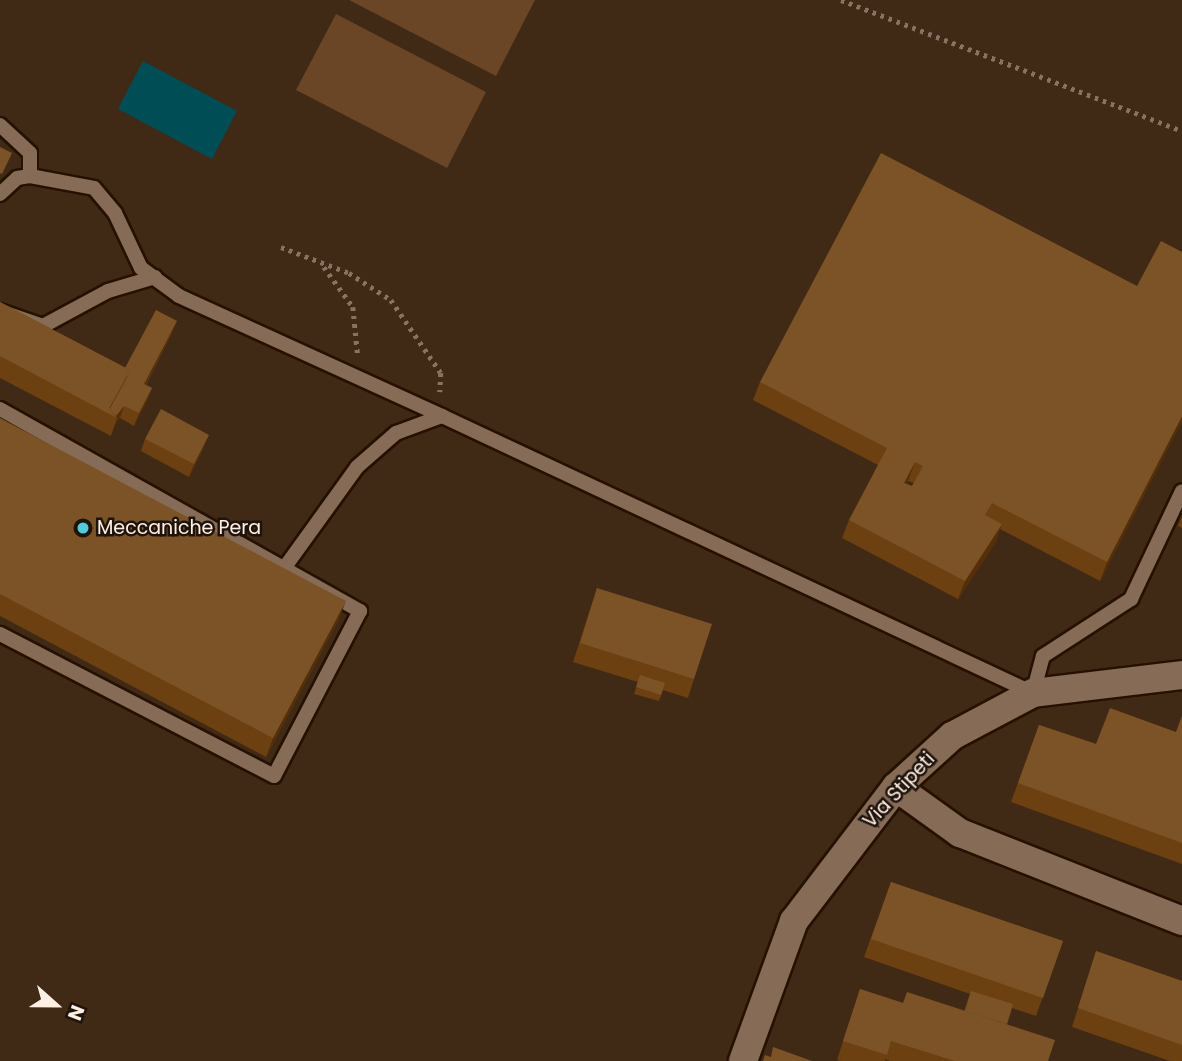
<!DOCTYPE html>
<style>
body{margin:0}
#map{position:relative;width:1182px;height:1061px;overflow:hidden;background:#402915;font-family:Poppins,sans-serif}
div>[style]{position:absolute}
.green>*{inset:0;background:#6a4627}
.water>*{inset:0;background:#004d55}
.path>*{height:4.5px;margin-top:-2.25px;transform-origin:0;background:repeating-linear-gradient(90deg,#887362 0 3.5px,transparent 0 8.5px)}
.roads{filter:drop-shadow(2px 0 #261100) drop-shadow(-2px 0 #261100) drop-shadow(0 2px #261100) drop-shadow(0 -2px #261100)}
.service>*{height:14px;margin:-7px;padding:0 7px;transform-origin:7px;border-radius:7px;background:#866b56}
.minor>*{height:28px;margin:-14px;padding:0 14px;transform-origin:14px;border-radius:14px;background:#866b56}
.wall>*{inset:0;background:#6c4010}
.shaded-wall>*{inset:0;background:#542f08}
.building>*{inset:0;background:#7c5327}
.dots>*{width:19px;height:19px;translate:-50% -50%;box-sizing:border-box;border:4px solid #1f140c;border-radius:50%}
span{translate:-50% -50%;white-space:nowrap;text-align:center;line-height:1.15;-webkit-text-stroke:5px #1f140c;paint-order:stroke}
.poi-label{font-size:19px;color:#ffefe3}
.left{translate:0 -50%;text-align:left}
.street-label{font-size:19px;color:#ffefe3}
.north{position:absolute;left:21px;top:970px;width:70px;height:70px;-webkit-text-stroke:5px #1f140c;paint-order:stroke;rotate:111deg;font-size:19px;font-weight:700;line-height:28px;text-align:center;color:#ffefe3}
.north::after{content:'';display:block;margin:auto;width:24px;height:32px;background:#ffefe3;clip-path:polygon(50% 0,100% 100%,50% 72%,0 100%)}
</style>
<div id="map">
<div class="green">
<i style="clip-path:polygon(349px 0,535px 0,496px 76px)"></i>
<i style="clip-path:polygon(336px 14px,486px 92px,447px 168px,296px 90px)"></i>
</div>
<div class="water">
<i style="clip-path:polygon(143px 61px,237px 111px,212px 159px,118px 109px)"></i>
</div>
<div class="path">
<i style="left:841px;top:0;width:365px;rotate:21deg"></i>
<i style="left:281px;top:247px;width:73px;rotate:20.9deg"></i>
<i style="left:349px;top:273px;width:50px;rotate:32.7deg"></i>
<i style="left:391px;top:300px;width:88px;rotate:55.6deg"></i>
<i style="left:441px;top:373px;width:19px;rotate:93deg"></i>
<i style="left:324px;top:267px;width:49px;rotate:54.1deg"></i>
<i style="left:353px;top:307px;width:50px;rotate:84.3deg"></i>
</div>
<div class="roads">
<div class="service">
<i style="left:0;top:125px;width:41px;rotate:43deg"></i>
<i style="left:30px;top:153px;width:23px;rotate:90deg"></i>
<i style="left:0;top:194px;width:23px;rotate:-43deg"></i>
<i style="left:17px;top:178px;width:13px;rotate:-9deg"></i>
<i style="left:30px;top:176px;width:65px;rotate:10.6deg"></i>
<i style="left:94px;top:188px;width:33px;rotate:50deg"></i>
<i style="left:115px;top:213px;width:61px;rotate:64.7deg"></i>
<i style="left:141px;top:268px;width:47px;rotate:36.4deg"></i>
<i style="left:179px;top:296px;width:289px;rotate:24.5deg"></i>
<i style="left:0;top:311px;width:46px;rotate:19.2deg"></i>
<i style="left:43px;top:326px;width:74px;rotate:-28.3deg"></i>
<i style="left:108px;top:291px;width:49px;rotate:-16.6deg"></i>
<i style="left:0;top:409px;width:413px;rotate:29.3deg"></i>
<i style="left:360px;top:611px;width:186px;rotate:117.5deg"></i>
<i style="left:274px;top:776px;width:309px;rotate:-152.6deg"></i>
<i style="left:285px;top:567px;width:123px;rotate:-54.2deg"></i>
<i style="left:357px;top:467px;width:52px;rotate:-41.1deg"></i>
<i style="left:396px;top:433px;width:49px;rotate:-20.3deg"></i>
<i style="left:442px;top:416px;width:653px;rotate:25.11deg"></i>
<i style="left:1033px;top:693px;width:38px;rotate:-75deg"></i>
<i style="left:1043px;top:656px;width:105px;rotate:-32.9deg"></i>
<i style="left:1131px;top:599px;width:119px;rotate:-64.7deg"></i>
</div>
<div class="minor">
<i style="left:896px;top:787px;width:79px;rotate:35.7deg"></i>
<i style="left:960px;top:833px;width:239px;rotate:21.6deg"></i>
<i style="left:743px;top:1061px;width:149px;rotate:-70deg"></i>
<i style="left:794px;top:921px;width:168px;rotate:-52.7deg"></i>
<i style="left:896px;top:787px;width:76px;rotate:-42.3deg"></i>
<i style="left:952px;top:736px;width:92px;rotate:-28deg"></i>
<i style="left:1033px;top:693px;width:150px;rotate:-6.9deg"></i>
</div>
</div>
<div class="wall">
<i style="clip-path:polygon(evenodd,1182px 252px,1182px 421px,1100px 581px,1000px 529px,996px 542px,958px 599px,842px 538px,849px 520px,878px 465px,753px 400px,760px 382px,1137px 286px,1182px 252px,908px 481px,914px 483px,912px 486px,906px 484px,908px 481px)"></i>
<i style="clip-path:polygon(0 302px,125px 368px,172px 333px,146px 385px,152px 388px,147px 401px,134px 426px,120px 418px,115px 424px,111px 436px,0 378px)"></i>
<i style="clip-path:polygon(0 418px,339px 619px,266px 757px,0 616px)"></i>
<i style="clip-path:polygon(145px 439px,204px 447px,189px 477px,141px 451px)"></i>
<i style="clip-path:polygon(1182px 516px,1182px 528px,1178px 526px)"></i>
<i style="clip-path:polygon(597px 588px,694px 679px,688px 698px,663px 690px,659px 701px,634px 694px,638px 682px,573px 662px)"></i>
<i style="clip-path:polygon(1182px 716px,1182px 864px,1011px 802px,1039px 725px,1096px 744px,1176px 732px)"></i>
<i style="clip-path:polygon(891px 882px,1063px 941px,1036px 1016px,1012px 1008px,1007px 1024px,1048px 1061px,890px 1061px,885px 1059px,885px 1061px,841px 1061px,837px 1060px,860px 989px,903px 1003px,964px 1011px,970px 994px,864px 957px)"></i>
<i style="clip-path:polygon(1096px 951px,1182px 981px,1182px 1061px,1170px 1061px,1072px 1027px)"></i>
</div>
<div class="shaded-wall">
<i style="clip-path:polygon(177px 321px,172px 333px,139px 397px,144px 384px)"></i>
<i style="clip-path:polygon(152px 388px,147px 401px,134px 426px,139px 413px)"></i>
<i style="clip-path:polygon(124px 406px,120px 418px,115px 424px,117px 418px,115px 416px)"></i>
<i style="clip-path:polygon(1182px 416px,1182px 421px,1100px 581px,1107px 562px)"></i>
<i style="clip-path:polygon(209px 435px,204px 447px,189px 477px,194px 464px)"></i>
<i style="clip-path:polygon(915px 462px,908px 481px,897px 501px,904px 483px)"></i>
<i style="clip-path:polygon(1002px 524px,996px 542px,958px 599px,965px 581px)"></i>
<i style="clip-path:polygon(346px 601px,339px 619px,266px 757px,273px 738px)"></i>
</div>
<div class="building">
<i style="clip-path:polygon(0 147px,12px 153px,2px 174px,0 173px)"></i>
<i style="clip-path:polygon(evenodd,881px 153px,1137px 286px,1161px 241px,1182px 252px,1182px 416px,1107px 562px,992px 503px,985px 515px,1002px 524px,965px 581px,849px 520px,887px 448px,760px 382px,881px 153px,915px 462px,923px 466px,912px 486px,904px 483px,915px 462px)"></i>
<i style="clip-path:polygon(0 302px,130px 370px,109px 408px,117px 418px,0 356px)"></i>
<i style="clip-path:polygon(156px 310px,177px 321px,144px 384px,152px 388px,139px 413px,124px 406px,116px 416px,110px 409px,128px 376px,127px 376px,130px 370px,125px 368px)"></i>
<i style="clip-path:polygon(161px 409px,209px 435px,194px 464px,145px 439px)"></i>
<i style="clip-path:polygon(0 418px,346px 601px,273px 738px,0 594px)"></i>
<i style="clip-path:polygon(597px 588px,712px 624px,694px 679px,580px 643px)"></i>
<i style="clip-path:polygon(640px 675px,665px 683px,661px 695px,636px 687px)"></i>
<i style="clip-path:polygon(1110px 708px,1176px 732px,1182px 716px,1182px 843px,1018px 783px,1039px 725px,1096px 744px)"></i>
<i style="clip-path:polygon(891px 882px,1063px 941px,1043px 998px,871px 939px)"></i>
<i style="clip-path:polygon(1096px 951px,1182px 981px,1182px 1045px,1078px 1008px)"></i>
<i style="clip-path:polygon(860px 989px,903px 1003px,907px 992px,1055px 1040px,1048px 1061px,955px 1061px,891px 1041px,887px 1055px,843px 1041px)"></i>
<i style="clip-path:polygon(971px 991px,1013px 1004px,1007px 1024px,965px 1011px)"></i>
<i style="clip-path:polygon(773px 1047px,812px 1061px,763px 1061px,765px 1055px,771px 1057px)"></i>
</div>
<div class="dots">
<i style="left:83px;top:528px;background:#53cbdb"></i>
</div>
<div class="poi-label">
<span class="left" style="left:97px;top:528px">Meccaniche Pera</span>
</div>
<div class="street-label">
<span style="left:899px;top:790px;rotate:-47deg">Via Stipeti</span>
</div>
<div class="north">N</div>
</div>
